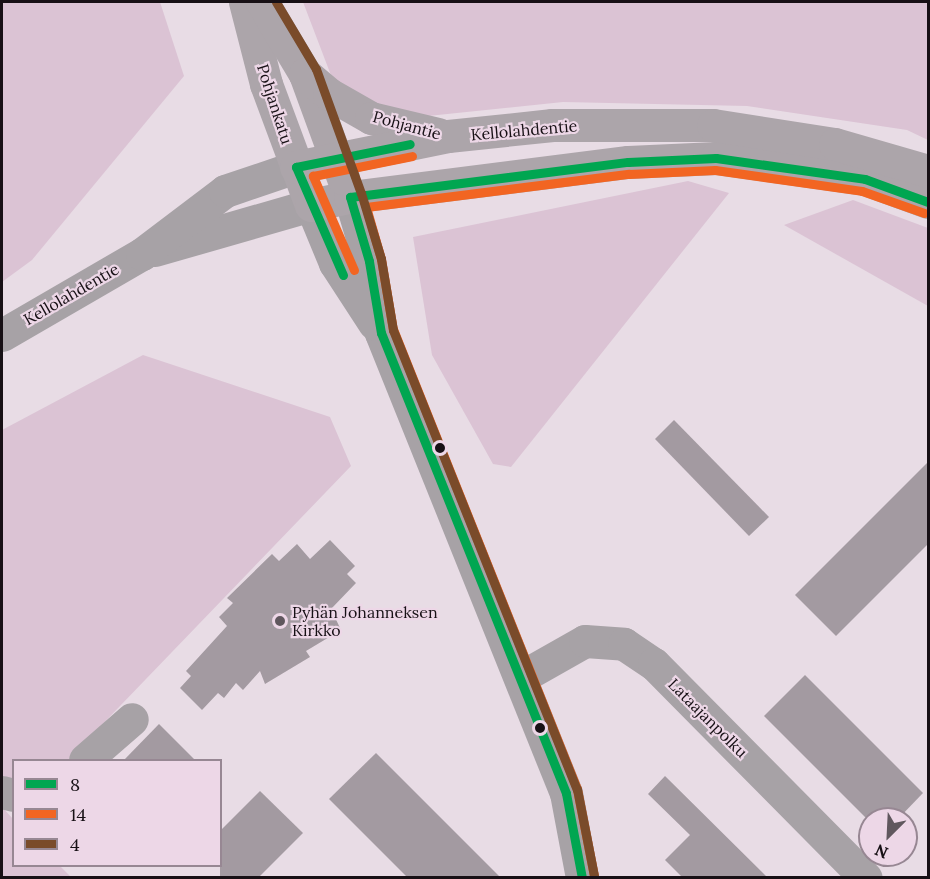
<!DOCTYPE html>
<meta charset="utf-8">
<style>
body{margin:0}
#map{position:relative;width:930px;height:879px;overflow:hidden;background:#e8dce5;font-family:Lora,serif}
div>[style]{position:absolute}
.green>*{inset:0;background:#dbc3d4}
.building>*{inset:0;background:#a39aa1}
.minor>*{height:33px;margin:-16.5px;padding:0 16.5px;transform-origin:16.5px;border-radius:16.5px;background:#a7a2a6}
.major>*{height:33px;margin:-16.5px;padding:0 16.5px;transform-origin:16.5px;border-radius:16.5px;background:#aca5aa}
.bus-1>*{height:9px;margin:-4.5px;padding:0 4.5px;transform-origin:4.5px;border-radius:4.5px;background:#00a651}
.bus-2>*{height:9px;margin:-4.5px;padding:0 4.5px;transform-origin:4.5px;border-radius:4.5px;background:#f26522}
.bus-3>*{height:9px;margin:-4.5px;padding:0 4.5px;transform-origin:4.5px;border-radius:4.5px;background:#7a4b2a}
.dots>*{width:16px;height:16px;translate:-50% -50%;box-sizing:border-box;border:3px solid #edd7e7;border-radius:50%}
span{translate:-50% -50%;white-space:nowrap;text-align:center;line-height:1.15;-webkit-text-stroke:4.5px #edd7e7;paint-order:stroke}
.street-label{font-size:16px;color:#171015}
.poi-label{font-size:16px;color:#171015}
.left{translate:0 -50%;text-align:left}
.frame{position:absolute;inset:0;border:3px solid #171015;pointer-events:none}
.legend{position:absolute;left:12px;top:759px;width:210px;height:108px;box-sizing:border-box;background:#edd7e7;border:2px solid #978793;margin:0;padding:8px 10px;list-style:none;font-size:18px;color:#171015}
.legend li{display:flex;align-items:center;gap:12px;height:30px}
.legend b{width:30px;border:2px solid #978793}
.north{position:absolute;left:858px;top:807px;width:60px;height:60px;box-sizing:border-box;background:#edd7e7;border:2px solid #978793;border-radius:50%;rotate:204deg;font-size:16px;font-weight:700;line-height:24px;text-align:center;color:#171015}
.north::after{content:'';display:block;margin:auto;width:21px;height:27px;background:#60575e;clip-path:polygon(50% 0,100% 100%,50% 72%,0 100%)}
</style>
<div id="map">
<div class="green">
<i style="clip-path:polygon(2px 2px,160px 2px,184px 76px,32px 260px,2px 282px)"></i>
<i style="clip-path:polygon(303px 2px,928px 2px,928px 140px,907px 130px,747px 106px,563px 102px,399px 119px,332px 78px)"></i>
<i style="clip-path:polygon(688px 181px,729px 193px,511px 467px,493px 464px,432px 355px,413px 237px)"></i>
<i style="clip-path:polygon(853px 200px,928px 228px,928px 306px,784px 225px)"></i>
<i style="clip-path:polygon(143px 355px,330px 417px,351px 466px,68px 760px,14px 760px,13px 784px,2px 781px,2px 430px)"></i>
<i style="clip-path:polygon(2px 807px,13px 819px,14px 866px,60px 866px,71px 877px,2px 877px)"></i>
</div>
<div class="building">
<i style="clip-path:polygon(674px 420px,769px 517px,749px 536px,655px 439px)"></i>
<i style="clip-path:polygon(928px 462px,928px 544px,836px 636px,795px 595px)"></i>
<i style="clip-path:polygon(330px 540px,355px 566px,347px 574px,356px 583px,331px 609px,341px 630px,306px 651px,310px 657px,265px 684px,260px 671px,243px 690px,236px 683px,224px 698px,218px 693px,202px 710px,180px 688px,191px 676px,186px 671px,227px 626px,219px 617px,233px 603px,227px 598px,272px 554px,279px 561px,297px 544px,310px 559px)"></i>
<i style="clip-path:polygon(805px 675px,923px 793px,898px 819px,867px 819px,764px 716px)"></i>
<i style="clip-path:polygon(159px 724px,195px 760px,124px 760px)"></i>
<i style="clip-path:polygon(376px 753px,501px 878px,408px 878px,329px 799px)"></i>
<i style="clip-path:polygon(665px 776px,768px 878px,683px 878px,665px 860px,690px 835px,648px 794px)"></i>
<i style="clip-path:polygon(260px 791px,303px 833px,258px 878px,220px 878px,220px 831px)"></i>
</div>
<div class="minor">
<i style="left:350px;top:197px;width:67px;rotate:73.5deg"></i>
<i style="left:369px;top:261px;width:73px;rotate:80.5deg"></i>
<i style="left:381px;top:333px;width:496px;rotate:68.1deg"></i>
<i style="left:566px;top:793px;width:86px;rotate:79.3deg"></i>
<i style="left:155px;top:250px;width:162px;rotate:-16.1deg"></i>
<i style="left:311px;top:205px;width:63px;rotate:67.5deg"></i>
<i style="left:335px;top:263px;width:72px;rotate:57deg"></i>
<i style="left:2px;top:335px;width:162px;rotate:-30.1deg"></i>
<i style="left:142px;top:254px;width:104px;rotate:-37.2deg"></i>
<i style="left:225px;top:191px;width:75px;rotate:-18.7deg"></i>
<i style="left:521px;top:677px;width:73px;rotate:-29.4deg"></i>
<i style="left:585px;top:641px;width:39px;rotate:4deg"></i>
<i style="left:624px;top:644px;width:36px;rotate:34deg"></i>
<i style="left:654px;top:664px;width:301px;rotate:45.3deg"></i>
<i style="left:85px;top:760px;width:62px;rotate:-41.1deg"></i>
<i style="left:2px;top:792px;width:12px;rotate:14deg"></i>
</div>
<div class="major">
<i style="left:245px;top:2px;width:85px;rotate:75.6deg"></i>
<i style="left:266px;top:84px;width:129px;rotate:69.6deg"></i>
<i style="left:311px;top:205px;width:40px;rotate:-12deg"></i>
<i style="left:350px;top:197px;width:280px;rotate:-7.2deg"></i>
<i style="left:628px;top:162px;width:88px;rotate:-2.6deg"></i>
<i style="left:716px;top:158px;width:150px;rotate:8deg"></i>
<i style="left:865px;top:179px;width:67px;rotate:20.1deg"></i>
<i style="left:262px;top:2px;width:84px;rotate:59.2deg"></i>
<i style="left:305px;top:74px;width:111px;rotate:69.9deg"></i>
<i style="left:305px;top:74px;width:31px;rotate:40deg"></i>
<i style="left:329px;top:94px;width:48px;rotate:29.7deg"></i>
<i style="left:371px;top:118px;width:69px;rotate:13.4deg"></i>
<i style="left:296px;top:167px;width:155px;rotate:-11.5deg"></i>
<i style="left:448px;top:136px;width:105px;rotate:-6deg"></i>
<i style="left:552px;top:125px;width:161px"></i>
<i style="left:713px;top:125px;width:123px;rotate:8.9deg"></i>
<i style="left:835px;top:144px;width:97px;rotate:16.2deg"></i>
</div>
<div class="bus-1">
<i style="left:343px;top:275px;width:118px;rotate:-113.5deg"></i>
<i style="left:296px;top:167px;width:116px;rotate:-11.4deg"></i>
<i style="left:582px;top:878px;width:86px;rotate:-100.7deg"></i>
<i style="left:566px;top:793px;width:496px;rotate:-111.9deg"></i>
<i style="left:381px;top:333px;width:73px;rotate:-99.5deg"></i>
<i style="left:369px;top:261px;width:67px;rotate:-106.5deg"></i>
<i style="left:350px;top:197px;width:280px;rotate:-7.2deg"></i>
<i style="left:628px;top:162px;width:88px;rotate:-2.6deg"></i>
<i style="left:716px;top:158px;width:150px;rotate:8deg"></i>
<i style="left:865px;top:179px;width:67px;rotate:20.1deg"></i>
</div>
<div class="bus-2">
<i style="left:354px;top:270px;width:103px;rotate:-113.6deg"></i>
<i style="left:313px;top:176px;width:101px;rotate:-11.4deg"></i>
<i style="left:594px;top:876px;width:89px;rotate:-101.1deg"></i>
<i style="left:577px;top:789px;width:495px;rotate:-111.8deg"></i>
<i style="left:393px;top:330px;width:72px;rotate:-99.6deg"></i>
<i style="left:381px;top:259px;width:54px;rotate:-106.1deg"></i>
<i style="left:366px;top:207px;width:265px;rotate:-7.2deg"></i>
<i style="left:629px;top:174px;width:86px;rotate:-2.7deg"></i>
<i style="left:715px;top:170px;width:148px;rotate:8.1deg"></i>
<i style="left:862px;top:191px;width:66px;rotate:19.5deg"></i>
</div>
<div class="bus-3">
<i style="left:276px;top:2px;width:78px;rotate:59.2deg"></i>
<i style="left:316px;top:69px;width:132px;rotate:70.1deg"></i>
<i style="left:361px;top:193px;width:69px;rotate:73.1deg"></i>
<i style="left:381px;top:259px;width:72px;rotate:80.4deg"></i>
<i style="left:393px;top:330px;width:495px;rotate:68.2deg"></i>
<i style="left:577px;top:789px;width:89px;rotate:78.9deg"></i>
</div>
<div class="dots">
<i style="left:440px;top:448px;background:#171015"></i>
<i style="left:280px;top:621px;background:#60575e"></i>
<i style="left:540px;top:728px;background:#171015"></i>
</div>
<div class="street-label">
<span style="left:275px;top:104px;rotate:72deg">Pohjankatu</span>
<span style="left:407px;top:125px;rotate:15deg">Pohjantie</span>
<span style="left:524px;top:130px;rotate:-5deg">Kellolahdentie</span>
<span style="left:71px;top:294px;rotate:-30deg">Kellolahdentie</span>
<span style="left:708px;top:718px;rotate:45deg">Lataajanpolku</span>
</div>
<div class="poi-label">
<span class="left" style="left:292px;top:621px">Pyhän Johanneksen<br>Kirkko</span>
</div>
<div class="frame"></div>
<ul class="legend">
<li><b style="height:8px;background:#00a651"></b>8</li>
<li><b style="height:8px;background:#f26522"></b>14</li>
<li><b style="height:8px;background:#7a4b2a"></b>4</li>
</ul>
<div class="north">N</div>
</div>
